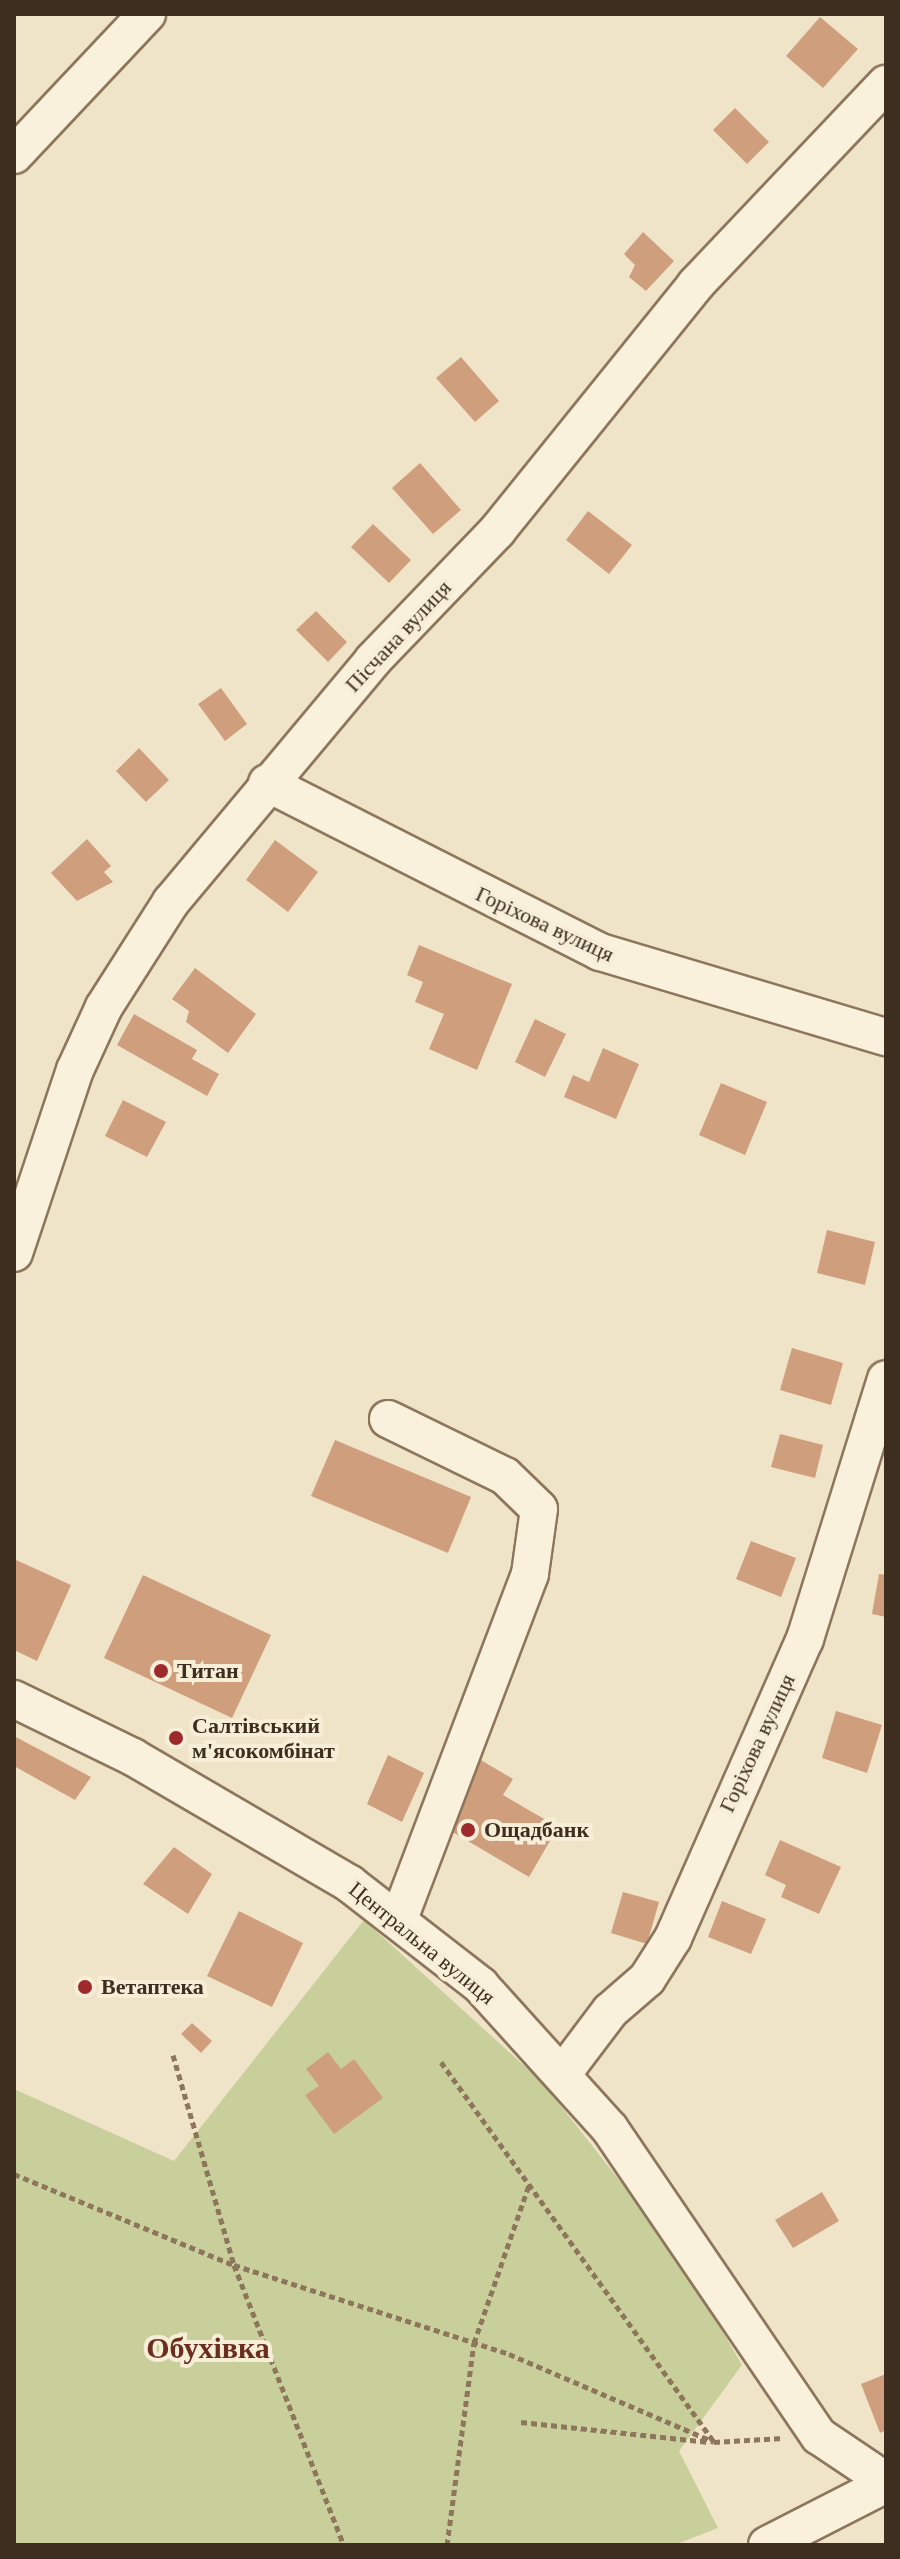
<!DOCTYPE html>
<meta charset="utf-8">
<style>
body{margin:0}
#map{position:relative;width:900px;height:2559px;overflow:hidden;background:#f0e4c8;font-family:Georgia,serif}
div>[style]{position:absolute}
.green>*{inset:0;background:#c9cf9b}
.building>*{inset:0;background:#cf9f7d}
.path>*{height:5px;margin-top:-2.5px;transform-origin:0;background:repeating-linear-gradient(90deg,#8d765c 0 6px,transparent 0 10px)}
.roads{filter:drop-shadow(2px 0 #8d765c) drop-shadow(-2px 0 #8d765c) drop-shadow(0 2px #8d765c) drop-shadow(0 -2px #8d765c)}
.minor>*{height:36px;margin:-18px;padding:0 18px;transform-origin:18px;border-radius:18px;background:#faf1dc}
.dots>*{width:22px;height:22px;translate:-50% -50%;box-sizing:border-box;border:4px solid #f7eed8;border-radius:50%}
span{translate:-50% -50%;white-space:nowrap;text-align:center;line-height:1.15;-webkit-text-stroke:8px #f7eed8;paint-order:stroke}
.street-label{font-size:22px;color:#3d2e20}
.poi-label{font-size:22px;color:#3d2e20;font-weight:700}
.left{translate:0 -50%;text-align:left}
.district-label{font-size:30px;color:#6b2e1e;font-weight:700}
.frame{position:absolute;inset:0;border:16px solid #3d2e20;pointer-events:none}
</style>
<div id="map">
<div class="green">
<i style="clip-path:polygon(364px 1920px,542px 2082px,679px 2256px,742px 2365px,679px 2451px,718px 2528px,674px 2545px,14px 2545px,14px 2089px,174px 2161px)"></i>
</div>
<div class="building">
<i style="clip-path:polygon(820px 17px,858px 49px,823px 88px,786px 56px)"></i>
<i style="clip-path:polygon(735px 108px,769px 142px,747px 164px,713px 130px)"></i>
<i style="clip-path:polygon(643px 232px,674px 261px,646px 291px,629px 277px,635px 265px,624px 254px)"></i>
<i style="clip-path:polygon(461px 357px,499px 401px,475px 422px,436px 378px)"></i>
<i style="clip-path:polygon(420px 463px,461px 510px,433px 534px,392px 488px)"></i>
<i style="clip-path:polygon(588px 511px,632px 545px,609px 574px,566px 540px)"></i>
<i style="clip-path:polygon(373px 524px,411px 560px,389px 583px,351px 547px)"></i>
<i style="clip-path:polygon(316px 611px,347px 642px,328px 662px,296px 630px)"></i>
<i style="clip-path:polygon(221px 688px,247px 724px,225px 741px,198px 704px)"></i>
<i style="clip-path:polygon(139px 748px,169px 780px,146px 802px,116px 771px)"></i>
<i style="clip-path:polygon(87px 839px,111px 866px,104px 872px,113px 882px,77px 901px,51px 873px)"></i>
<i style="clip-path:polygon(275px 840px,318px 872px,288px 912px,246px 880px)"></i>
<i style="clip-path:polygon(419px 945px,512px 984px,477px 1070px,429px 1049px,444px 1014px,415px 1002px,423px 982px,407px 975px)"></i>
<i style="clip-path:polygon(195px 968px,256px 1014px,228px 1053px,186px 1022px,189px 1011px,172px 999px)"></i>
<i style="clip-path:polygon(134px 1014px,197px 1050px,192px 1059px,219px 1074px,207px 1096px,117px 1045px)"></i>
<i style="clip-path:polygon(535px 1019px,566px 1034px,545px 1077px,515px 1062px)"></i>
<i style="clip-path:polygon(603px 1048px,639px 1064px,616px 1119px,564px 1097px,573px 1075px,589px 1082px)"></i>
<i style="clip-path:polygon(721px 1083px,767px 1102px,745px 1155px,699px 1135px)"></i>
<i style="clip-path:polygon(123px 1100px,166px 1122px,147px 1157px,105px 1136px)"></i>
<i style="clip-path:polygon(827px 1230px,875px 1242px,865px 1285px,817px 1273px)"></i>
<i style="clip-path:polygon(792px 1348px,843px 1363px,831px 1405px,780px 1390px)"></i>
<i style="clip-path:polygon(780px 1434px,823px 1445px,815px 1478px,771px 1467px)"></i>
<i style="clip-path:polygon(335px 1440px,471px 1497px,448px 1553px,311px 1496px)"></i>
<i style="clip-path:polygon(751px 1541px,796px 1558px,781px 1597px,736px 1579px)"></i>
<i style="clip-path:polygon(14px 1559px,71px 1585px,37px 1661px,14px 1650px)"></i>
<i style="clip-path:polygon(879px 1574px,886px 1575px,886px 1617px,872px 1614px)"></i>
<i style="clip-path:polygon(143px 1575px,271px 1635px,232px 1718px,104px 1658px)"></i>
<i style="clip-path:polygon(836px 1711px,882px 1725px,867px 1773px,822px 1758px)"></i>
<i style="clip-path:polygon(14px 1736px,91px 1777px,75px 1800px,14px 1766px)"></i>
<i style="clip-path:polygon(388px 1755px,424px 1773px,402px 1822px,367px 1804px)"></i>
<i style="clip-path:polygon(474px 1756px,513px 1779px,503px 1795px,558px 1827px,529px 1877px,444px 1827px)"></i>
<i style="clip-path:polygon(780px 1840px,841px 1867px,819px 1914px,781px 1897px,786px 1885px,765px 1875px)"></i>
<i style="clip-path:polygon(174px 1847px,212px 1874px,188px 1914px,143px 1884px)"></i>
<i style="clip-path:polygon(623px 1892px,659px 1902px,647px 1944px,611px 1933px)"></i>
<i style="clip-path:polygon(722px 1901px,766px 1919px,751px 1954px,708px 1937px)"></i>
<i style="clip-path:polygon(239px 1911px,303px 1943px,272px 2007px,207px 1976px)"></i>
<i style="clip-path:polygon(192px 2023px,212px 2041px,201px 2053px,181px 2034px)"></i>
<i style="clip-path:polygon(328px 2052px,341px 2069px,354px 2059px,383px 2098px,334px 2134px,305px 2095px,319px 2086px,306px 2069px)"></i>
<i style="clip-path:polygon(822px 2192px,839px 2221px,793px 2248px,775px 2220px)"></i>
<i style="clip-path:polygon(886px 2374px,886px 2430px,880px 2433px,861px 2384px)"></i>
</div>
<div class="path">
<i style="left:173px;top:2055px;width:219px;rotate:73.8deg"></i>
<i style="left:234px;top:2265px;width:301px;rotate:68.6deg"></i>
<i style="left:441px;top:2062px;width:467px;rotate:54.3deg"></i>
<i style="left:14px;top:2174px;width:238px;rotate:22.5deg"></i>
<i style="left:234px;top:2265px;width:289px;rotate:17.9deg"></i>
<i style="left:509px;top:2354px;width:223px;rotate:23.2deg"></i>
<i style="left:714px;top:2442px;width:69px;rotate:-3.3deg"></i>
<i style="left:521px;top:2422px;width:189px;rotate:6.1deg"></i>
<i style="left:447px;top:2545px;width:204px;rotate:-82.4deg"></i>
<i style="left:474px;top:2343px;width:167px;rotate:-70.8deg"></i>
</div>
<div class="roads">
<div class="minor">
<i style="left:14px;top:155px;width:194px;rotate:-46.7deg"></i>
<i style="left:267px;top:783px;width:373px;rotate:26.9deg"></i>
<i style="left:600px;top:952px;width:298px;rotate:16.6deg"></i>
<i style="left:14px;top:1253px;width:193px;rotate:-71.6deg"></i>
<i style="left:75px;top:1070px;width:69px;rotate:-65.3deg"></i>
<i style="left:104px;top:1007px;width:125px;rotate:-57.5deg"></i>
<i style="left:171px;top:902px;width:315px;rotate:-50.1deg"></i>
<i style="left:373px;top:660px;width:179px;rotate:-46.1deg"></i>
<i style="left:497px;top:531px;width:317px;rotate:-51.1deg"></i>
<i style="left:696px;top:284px;width:276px;rotate:-46.5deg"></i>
<i style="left:388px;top:1419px;width:130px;rotate:26deg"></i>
<i style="left:505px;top:1476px;width:47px;rotate:44.1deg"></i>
<i style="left:539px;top:1509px;width:66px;rotate:97.9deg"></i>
<i style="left:530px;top:1574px;width:369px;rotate:110.8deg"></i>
<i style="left:14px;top:1699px;width:132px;rotate:26deg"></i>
<i style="left:133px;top:1757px;width:251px;rotate:30.3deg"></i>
<i style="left:350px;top:1884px;width:165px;rotate:37.8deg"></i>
<i style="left:480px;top:1985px;width:194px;rotate:47.9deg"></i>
<i style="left:610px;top:2129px;width:371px;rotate:55.8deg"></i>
<i style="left:819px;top:2436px;width:81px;rotate:33.9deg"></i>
<i style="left:564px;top:2072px;width:76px;rotate:-53deg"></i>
<i style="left:610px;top:2011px;width:49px;rotate:-40.9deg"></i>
<i style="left:647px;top:1979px;width:49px;rotate:-57.6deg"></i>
<i style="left:673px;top:1938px;width:327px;rotate:-66.2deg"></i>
<i style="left:805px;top:1639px;width:272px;rotate:-72.7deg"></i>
<i style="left:767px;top:2545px;width:134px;rotate:-27.1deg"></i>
</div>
</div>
<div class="dots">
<i style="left:161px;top:1671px;background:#9e2a2b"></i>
<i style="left:176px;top:1738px;background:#9e2a2b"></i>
<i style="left:468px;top:1830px;background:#9e2a2b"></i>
<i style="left:85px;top:1987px;background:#9e2a2b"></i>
</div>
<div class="street-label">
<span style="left:398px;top:636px;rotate:-47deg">Пісчана вулиця</span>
<span style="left:545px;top:924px;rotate:25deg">Горіхова вулиця</span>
<span style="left:757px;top:1743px;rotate:-65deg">Горіхова вулиця</span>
<span style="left:422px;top:1943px;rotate:39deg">Центральна вулиця</span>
</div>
<div class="poi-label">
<span class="left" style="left:177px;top:1671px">Титан</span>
<span class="left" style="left:192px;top:1738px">Салтівський<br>м'ясокомбінат</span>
<span class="left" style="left:484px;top:1830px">Ощадбанк</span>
<span class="left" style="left:101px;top:1987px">Ветаптека</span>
</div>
<div class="district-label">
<span style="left:208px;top:2348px">Обухівка</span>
</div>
<div class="frame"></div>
</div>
